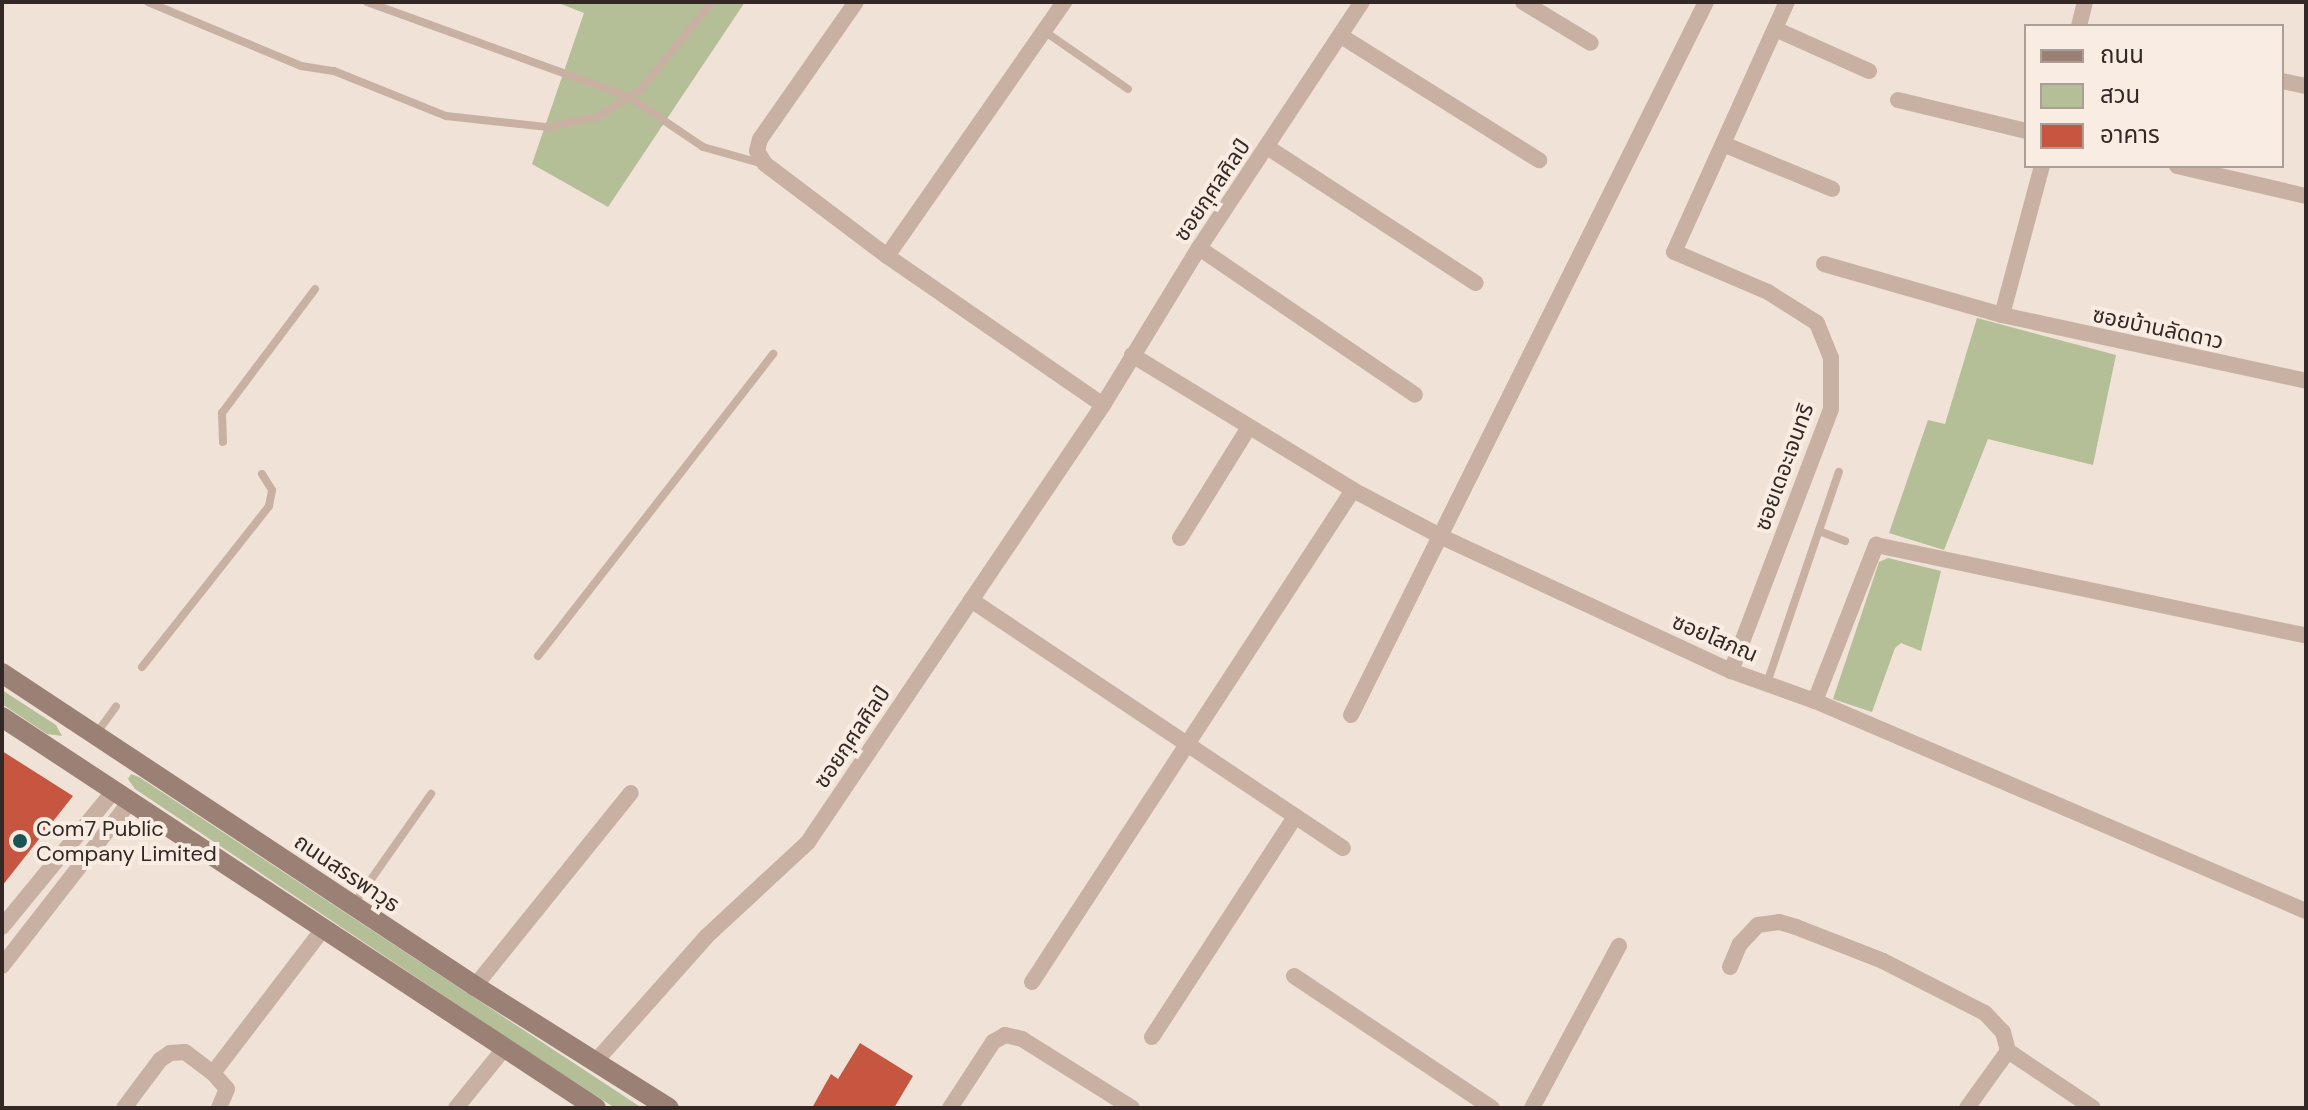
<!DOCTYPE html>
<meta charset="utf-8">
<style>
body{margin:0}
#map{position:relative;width:2308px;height:1110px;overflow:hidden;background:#f0e2d7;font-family:"DM Sans","Noto Sans Thai",sans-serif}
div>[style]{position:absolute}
.green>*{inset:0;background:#b4bf97}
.building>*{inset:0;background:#c6563f}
.lane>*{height:8px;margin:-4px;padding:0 4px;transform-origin:4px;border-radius:4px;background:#c8b1a3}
.street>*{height:16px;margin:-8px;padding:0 8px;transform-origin:8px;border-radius:8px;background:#c8b1a3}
.secondary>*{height:20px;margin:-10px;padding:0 10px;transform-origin:10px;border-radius:10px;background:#9b8075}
.dots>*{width:22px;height:22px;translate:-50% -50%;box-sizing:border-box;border:4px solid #f9ede3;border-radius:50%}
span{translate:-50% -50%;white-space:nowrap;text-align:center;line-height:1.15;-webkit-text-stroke:8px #f9ede3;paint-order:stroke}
.street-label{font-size:22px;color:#332825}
.poi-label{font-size:22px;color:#332825}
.left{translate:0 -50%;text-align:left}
.frame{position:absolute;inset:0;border:4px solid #332825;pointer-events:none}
.legend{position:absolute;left:2024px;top:24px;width:260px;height:144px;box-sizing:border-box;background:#f9ede3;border:2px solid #aa9e97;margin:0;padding:10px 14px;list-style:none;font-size:24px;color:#332825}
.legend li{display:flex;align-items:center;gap:16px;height:40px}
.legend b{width:40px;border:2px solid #aa9e97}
</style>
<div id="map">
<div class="green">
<i style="clip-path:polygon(556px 2px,745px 2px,608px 207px,532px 164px,584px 13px)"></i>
<i style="clip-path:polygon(1977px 318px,2116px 355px,2093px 465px,1988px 439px,1944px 550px,1889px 533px,1928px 420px,1945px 424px)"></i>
<i style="clip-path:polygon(1888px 558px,1941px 571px,1921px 651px,1901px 643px,1895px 648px,1872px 712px,1833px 699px,1879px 562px)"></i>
<i style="clip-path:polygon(2px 690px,56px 725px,62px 736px,47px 734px,2px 704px)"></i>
<i style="clip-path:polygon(131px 774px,139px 777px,642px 1108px,615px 1108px,513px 1042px,135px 789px,128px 779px)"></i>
</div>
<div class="building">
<i style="clip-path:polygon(2px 751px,73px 796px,2px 886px)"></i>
<i style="clip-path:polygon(860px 1043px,913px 1076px,894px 1108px,812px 1108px,831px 1074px,838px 1079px)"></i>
</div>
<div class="lane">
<i style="left:148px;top:2px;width:166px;rotate:22.7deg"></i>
<i style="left:301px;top:66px;width:33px;rotate:9deg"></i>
<i style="left:334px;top:71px;width:121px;rotate:21.9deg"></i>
<i style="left:446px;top:116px;width:103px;rotate:6.2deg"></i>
<i style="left:548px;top:127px;width:50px;rotate:-11.5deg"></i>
<i style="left:597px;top:117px;width:49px;rotate:-31.8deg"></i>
<i style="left:639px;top:91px;width:115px;rotate:-50.6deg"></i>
<i style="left:367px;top:2px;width:279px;rotate:19.9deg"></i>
<i style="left:629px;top:97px;width:89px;rotate:34deg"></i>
<i style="left:703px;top:147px;width:63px;rotate:15.6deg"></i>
<i style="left:1044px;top:31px;width:102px;rotate:34.6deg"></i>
<i style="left:223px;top:442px;width:29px;rotate:-92deg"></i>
<i style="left:222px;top:413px;width:155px;rotate:-53.1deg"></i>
<i style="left:1819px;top:531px;width:28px;rotate:21deg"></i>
<i style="left:538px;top:656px;width:383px;rotate:-52.1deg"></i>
<i style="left:142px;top:667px;width:205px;rotate:-51.7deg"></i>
<i style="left:269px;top:506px;width:16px;rotate:-79deg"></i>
<i style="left:272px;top:490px;width:19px;rotate:-122deg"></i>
<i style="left:1767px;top:683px;width:223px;rotate:-71.2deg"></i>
<i style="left:96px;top:734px;width:34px;rotate:-54deg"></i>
<i style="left:353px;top:905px;width:136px;rotate:-54.9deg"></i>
</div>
<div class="street">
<i style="left:856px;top:2px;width:167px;rotate:125deg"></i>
<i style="left:760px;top:139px;width:12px;rotate:104deg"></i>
<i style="left:757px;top:151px;width:15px;rotate:58deg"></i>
<i style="left:765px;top:164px;width:153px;rotate:37deg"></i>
<i style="left:887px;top:256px;width:262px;rotate:34.6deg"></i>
<i style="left:1523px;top:2px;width:79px;rotate:31.1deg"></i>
<i style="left:2079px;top:26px;width:25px;rotate:-76deg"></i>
<i style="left:1775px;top:29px;width:103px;rotate:24.1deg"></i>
<i style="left:1341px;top:36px;width:234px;rotate:32.1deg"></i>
<i style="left:2282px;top:81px;width:25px;rotate:12deg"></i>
<i style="left:1898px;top:100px;width:132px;rotate:13.6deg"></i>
<i style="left:1723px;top:144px;width:118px;rotate:22.4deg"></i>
<i style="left:1267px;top:147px;width:249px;rotate:33.1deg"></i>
<i style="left:2177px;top:166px;width:132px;rotate:13.1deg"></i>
<i style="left:1199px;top:248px;width:261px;rotate:34.2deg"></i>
<i style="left:887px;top:256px;width:310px;rotate:-55.1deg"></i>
<i style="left:1824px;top:264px;width:185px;rotate:16deg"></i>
<i style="left:2002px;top:315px;width:311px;rotate:12.2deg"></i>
<i style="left:2002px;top:315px;width:154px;rotate:-75deg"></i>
<i style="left:1132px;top:355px;width:259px;rotate:31.4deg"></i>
<i style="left:1353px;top:490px;width:101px;rotate:27.8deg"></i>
<i style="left:1442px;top:537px;width:319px;rotate:24.9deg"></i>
<i style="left:1731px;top:671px;width:89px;rotate:19.7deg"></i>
<i style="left:1815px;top:701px;width:534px;rotate:23.16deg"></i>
<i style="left:1180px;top:538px;width:131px;rotate:-58.1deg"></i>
<i style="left:971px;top:600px;width:447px;rotate:33.7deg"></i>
<i style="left:1731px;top:671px;width:280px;rotate:-69.1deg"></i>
<i style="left:1831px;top:409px;width:51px;rotate:-90deg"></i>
<i style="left:1831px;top:358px;width:38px;rotate:-112deg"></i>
<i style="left:1817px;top:323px;width:58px;rotate:-147.7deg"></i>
<i style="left:1768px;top:292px;width:102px;rotate:-156.9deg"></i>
<i style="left:1674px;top:252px;width:274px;rotate:-65.7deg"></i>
<i style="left:1815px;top:701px;width:168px;rotate:-68.6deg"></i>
<i style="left:1876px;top:545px;width:440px;rotate:11.9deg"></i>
<i style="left:1351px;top:715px;width:796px;rotate:-63.53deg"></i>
<i style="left:2px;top:927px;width:175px;rotate:-50.6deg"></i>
<i style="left:2px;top:966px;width:207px;rotate:-52.1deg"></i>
<i style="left:1730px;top:967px;width:25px;rotate:-67deg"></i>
<i style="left:1740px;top:944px;width:26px;rotate:-47deg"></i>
<i style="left:1758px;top:925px;width:21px;rotate:-8deg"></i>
<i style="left:1779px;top:922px;width:18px;rotate:16deg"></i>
<i style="left:1796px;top:927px;width:93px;rotate:21.3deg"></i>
<i style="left:1883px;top:961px;width:114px;rotate:27deg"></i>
<i style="left:1985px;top:1013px;width:26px;rotate:47deg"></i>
<i style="left:2003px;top:1032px;width:20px;rotate:75deg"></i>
<i style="left:2008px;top:1051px;width:102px;rotate:33.8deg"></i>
<i style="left:1294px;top:976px;width:238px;rotate:33.7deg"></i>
<i style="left:1032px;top:982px;width:587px;rotate:-56.88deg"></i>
<i style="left:475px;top:986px;width:248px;rotate:-51.1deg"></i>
<i style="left:1152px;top:1037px;width:261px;rotate:-57deg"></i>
<i style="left:596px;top:1061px;width:167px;rotate:-48.4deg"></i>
<i style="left:707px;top:936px;width:138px;rotate:-42.9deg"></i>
<i style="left:808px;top:842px;width:527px;rotate:-55.98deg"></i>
<i style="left:1103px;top:405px;width:184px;rotate:-58.6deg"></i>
<i style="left:1199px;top:248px;width:295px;rotate:-56.5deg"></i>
<i style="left:213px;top:1073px;width:21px;rotate:49deg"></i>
<i style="left:227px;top:1089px;width:21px;rotate:113deg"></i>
<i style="left:124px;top:1108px;width:60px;rotate:-53.1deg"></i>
<i style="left:160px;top:1060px;width:12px;rotate:-35deg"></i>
<i style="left:170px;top:1053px;width:15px;rotate:-4deg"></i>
<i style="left:185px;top:1052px;width:35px;rotate:37deg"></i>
<i style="left:213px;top:1073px;width:181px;rotate:-52.6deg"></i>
<i style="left:456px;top:1108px;width:75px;rotate:-51deg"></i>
<i style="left:950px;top:1108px;width:79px;rotate:-56.9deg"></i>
<i style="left:993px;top:1042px;width:14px;rotate:-30deg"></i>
<i style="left:1005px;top:1035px;width:17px;rotate:13deg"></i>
<i style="left:1022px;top:1039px;width:130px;rotate:32.1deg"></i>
<i style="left:1532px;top:1108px;width:184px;rotate:-61.8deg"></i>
<i style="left:1967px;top:1108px;width:70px;rotate:-54.3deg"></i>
</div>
<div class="secondary">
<i style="left:2px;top:673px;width:567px;rotate:33.49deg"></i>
<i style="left:475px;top:986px;width:229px;rotate:32.2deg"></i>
<i style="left:2px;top:717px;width:711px;rotate:33.35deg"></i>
</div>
<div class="dots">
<i style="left:20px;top:841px;background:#1b5454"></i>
</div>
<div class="street-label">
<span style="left:1212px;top:190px;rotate:-56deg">ซอยกุศลศิลป์</span>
<span style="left:2158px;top:328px;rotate:12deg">ซอยบ้านลัดดาว</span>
<span style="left:1784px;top:467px;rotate:-70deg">ซอยเดอะเจนทริ</span>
<span style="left:1715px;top:638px;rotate:23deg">ซอยโสภณ</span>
<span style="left:852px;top:737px;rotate:-56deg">ซอยกุศลศิลป์</span>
<span style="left:347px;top:873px;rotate:34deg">ถนนสรรพาวุธ</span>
</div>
<div class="poi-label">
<span class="left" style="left:36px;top:841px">Com7 Public<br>Company Limited</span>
</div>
<div class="frame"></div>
<ul class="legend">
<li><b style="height:10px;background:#9b8075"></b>ถนน</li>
<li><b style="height:22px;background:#b4bf97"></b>สวน</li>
<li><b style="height:22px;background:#c6563f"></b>อาคาร</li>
</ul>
</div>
